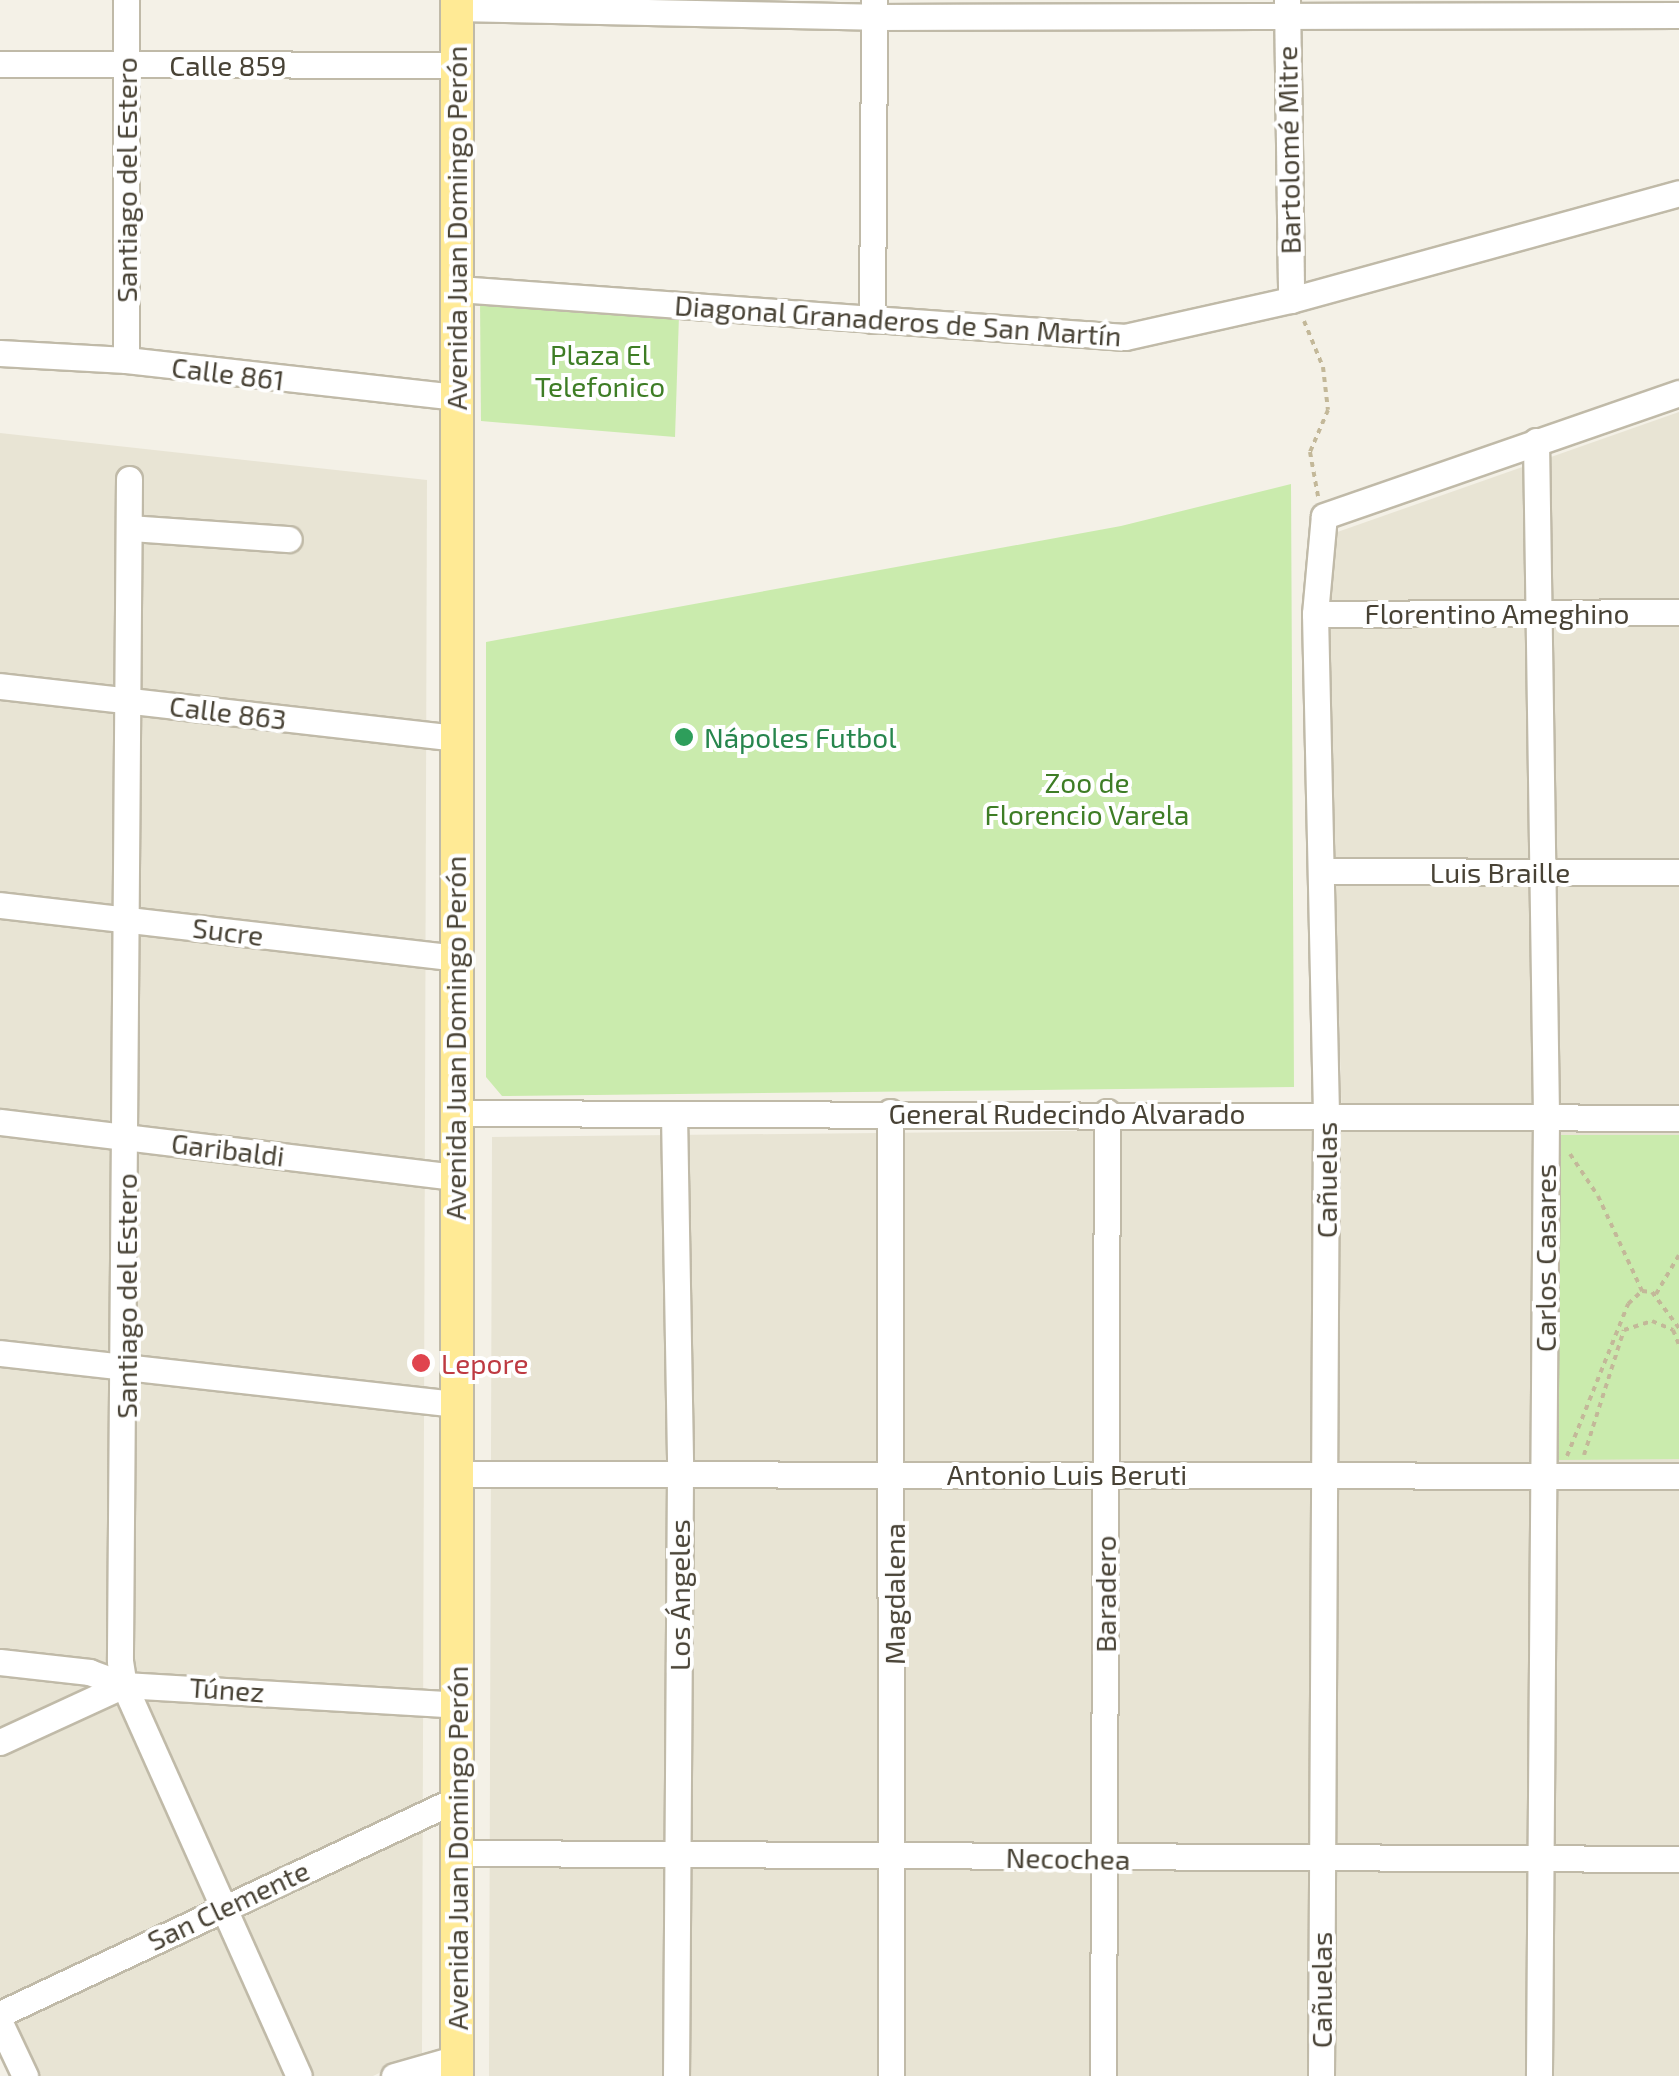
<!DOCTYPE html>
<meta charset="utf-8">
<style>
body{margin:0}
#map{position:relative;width:1679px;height:2076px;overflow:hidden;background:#f4f1e7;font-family:"Exo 2",sans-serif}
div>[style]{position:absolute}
.residential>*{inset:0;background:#e8e4d4}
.green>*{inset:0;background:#caebad}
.path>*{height:4px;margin-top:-2px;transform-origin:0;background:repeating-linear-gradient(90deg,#c3b899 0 5px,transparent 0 10px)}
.roads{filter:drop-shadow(2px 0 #c0baa8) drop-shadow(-2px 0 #c0baa8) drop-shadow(0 2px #c0baa8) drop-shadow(0 -2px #c0baa8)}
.minor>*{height:25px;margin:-12.5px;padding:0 12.5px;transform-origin:12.5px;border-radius:12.5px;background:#fff}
.major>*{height:32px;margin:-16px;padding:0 16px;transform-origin:16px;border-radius:16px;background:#ffea95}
.dots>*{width:28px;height:28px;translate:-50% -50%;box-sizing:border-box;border:5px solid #fff;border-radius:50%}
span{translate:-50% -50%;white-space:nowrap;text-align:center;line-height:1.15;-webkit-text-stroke:8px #fff;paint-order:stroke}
.street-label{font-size:28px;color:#484235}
.park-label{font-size:28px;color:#3e7d25}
.leisure-label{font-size:28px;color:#27864d}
.left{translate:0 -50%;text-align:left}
.health-label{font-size:28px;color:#be3a42}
</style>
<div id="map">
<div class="residential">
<i style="clip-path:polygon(1679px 412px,1679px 2076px,489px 2076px,492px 1137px,1342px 1128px,1326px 536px)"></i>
<i style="clip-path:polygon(0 433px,427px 480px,422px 2053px,373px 2076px,37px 2076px,0 2001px)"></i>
</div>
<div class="green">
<i style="clip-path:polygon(480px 300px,679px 315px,675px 437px,481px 421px)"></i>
<i style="clip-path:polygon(1291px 484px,1294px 1087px,502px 1096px,486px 1077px,486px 642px,1121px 526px)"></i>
<i style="clip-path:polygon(1558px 1135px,1679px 1135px,1679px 1459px,1557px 1460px)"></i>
</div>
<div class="path">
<i style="left:1304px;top:321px;width:50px;rotate:67.6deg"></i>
<i style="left:1323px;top:367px;width:43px;rotate:83.4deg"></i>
<i style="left:1328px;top:410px;width:46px;rotate:113.2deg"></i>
<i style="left:1310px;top:452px;width:45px;rotate:79.7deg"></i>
<i style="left:1570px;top:1154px;width:50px;rotate:56.3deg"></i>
<i style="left:1598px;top:1196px;width:105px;rotate:65.1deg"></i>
<i style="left:1656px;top:1294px;width:45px;rotate:-59.5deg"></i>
<i style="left:1584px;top:1455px;width:131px;rotate:-72.3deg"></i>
<i style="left:1624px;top:1330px;width:29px;rotate:-18deg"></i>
<i style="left:1652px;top:1321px;width:23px;rotate:23deg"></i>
<i style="left:1673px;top:1330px;width:16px;rotate:68deg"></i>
<i style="left:1567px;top:1456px;width:164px;rotate:-68.1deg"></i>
<i style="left:1628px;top:1304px;width:19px;rotate:-43deg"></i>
<i style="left:1642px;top:1291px;width:10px;rotate:6deg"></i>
<i style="left:1652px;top:1292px;width:45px;rotate:53.1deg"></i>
</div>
<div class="roads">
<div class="minor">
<i style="left:1287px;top:0;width:300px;rotate:89.2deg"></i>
<i style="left:457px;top:8px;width:417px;rotate:1.2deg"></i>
<i style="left:874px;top:17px;width:805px;rotate:-0.14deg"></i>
<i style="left:0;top:64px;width:456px;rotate:0.1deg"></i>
<i style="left:458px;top:289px;width:669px;rotate:4.12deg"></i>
<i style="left:1125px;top:337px;width:170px;rotate:-12.6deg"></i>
<i style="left:1291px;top:300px;width:402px;rotate:-15.4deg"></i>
<i style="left:872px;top:320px;width:320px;rotate:-89.6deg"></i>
<i style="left:0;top:353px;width:126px;rotate:3.2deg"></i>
<i style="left:126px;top:360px;width:331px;rotate:6.4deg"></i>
<i style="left:126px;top:360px;width:360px;rotate:-90deg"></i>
<i style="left:1536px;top:441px;width:675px;rotate:89.15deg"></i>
<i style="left:1546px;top:1116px;width:960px;rotate:90.42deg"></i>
<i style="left:129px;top:479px;width:1182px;rotate:90.44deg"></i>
<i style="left:120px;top:1661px;width:24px;rotate:81deg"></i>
<i style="left:124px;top:1685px;width:428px;rotate:65.9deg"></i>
<i style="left:130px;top:528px;width:159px;rotate:4deg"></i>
<i style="left:1315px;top:614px;width:364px;rotate:-0.3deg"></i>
<i style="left:0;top:686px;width:459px;rotate:6.5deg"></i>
<i style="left:1321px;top:871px;width:358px;rotate:0.2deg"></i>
<i style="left:0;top:905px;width:458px;rotate:6.6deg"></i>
<i style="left:890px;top:1112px;width:964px;rotate:89.94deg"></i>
<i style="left:455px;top:1113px;width:1224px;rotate:0.23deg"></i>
<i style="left:674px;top:1114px;width:361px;rotate:89deg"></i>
<i style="left:680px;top:1475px;width:601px;rotate:90.38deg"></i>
<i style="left:0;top:1122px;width:458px;rotate:6.9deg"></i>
<i style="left:0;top:1353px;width:458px;rotate:6.4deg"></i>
<i style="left:456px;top:1474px;width:1223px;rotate:0.09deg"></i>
<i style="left:0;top:1662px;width:90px;rotate:6.4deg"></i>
<i style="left:89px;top:1672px;width:37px;rotate:20deg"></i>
<i style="left:124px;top:1685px;width:334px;rotate:3.4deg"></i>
<i style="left:0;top:1742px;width:136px;rotate:-24.7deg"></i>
<i style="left:457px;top:1853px;width:1222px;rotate:0.28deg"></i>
<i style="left:0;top:2014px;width:505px;rotate:-25.2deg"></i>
<i style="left:0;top:2023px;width:59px;rotate:64.7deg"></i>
<i style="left:394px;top:2076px;width:66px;rotate:-15.9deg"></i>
<i style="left:1103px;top:2076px;width:964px;rotate:-89.76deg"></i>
<i style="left:1321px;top:2076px;width:962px;rotate:-89.7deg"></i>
<i style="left:1326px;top:1114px;width:500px;rotate:-91.26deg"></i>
<i style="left:1315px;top:614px;width:98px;rotate:-84.8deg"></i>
<i style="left:1324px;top:516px;width:376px;rotate:-19.1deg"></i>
</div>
<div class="major">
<i style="left:457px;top:0;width:2076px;rotate:90deg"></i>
</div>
</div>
<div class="dots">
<i style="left:684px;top:737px;background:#2e9e5b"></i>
<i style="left:421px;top:1363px;background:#e0444e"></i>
</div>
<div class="street-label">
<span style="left:228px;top:65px">Calle 859</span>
<span style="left:1288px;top:150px;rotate:-91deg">Bartolomé Mitre</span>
<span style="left:126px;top:180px;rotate:-90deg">Santiago del Estero</span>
<span style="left:456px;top:228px;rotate:-90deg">Avenida Juan Domingo Perón</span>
<span style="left:898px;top:320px;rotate:4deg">Diagonal Granaderos de San Martín</span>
<span style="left:228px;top:373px;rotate:7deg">Calle 861</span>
<span style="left:1497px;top:613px">Florentino Ameghino</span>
<span style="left:228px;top:712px;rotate:7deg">Calle 863</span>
<span style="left:1500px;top:872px">Luis Braille</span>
<span style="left:228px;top:931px;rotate:7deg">Sucre</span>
<span style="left:455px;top:1038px;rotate:-90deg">Avenida Juan Domingo Perón</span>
<span style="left:1067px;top:1113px">General Rudecindo Alvarado</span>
<span style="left:228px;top:1149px;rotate:7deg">Garibaldi</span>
<span style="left:1326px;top:1180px;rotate:-90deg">Cañuelas</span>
<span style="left:1545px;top:1258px;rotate:-90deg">Carlos Casares</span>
<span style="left:126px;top:1296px;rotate:-90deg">Santiago del Estero</span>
<span style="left:1067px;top:1474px">Antonio Luis Beruti</span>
<span style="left:894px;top:1594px;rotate:-90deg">Magdalena</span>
<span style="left:1105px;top:1594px;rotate:-90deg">Baradero</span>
<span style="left:679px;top:1595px;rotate:-90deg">Los Ángeles</span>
<span style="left:227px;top:1689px;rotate:4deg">Túnez</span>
<span style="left:457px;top:1848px;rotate:-90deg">Avenida Juan Domingo Perón</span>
<span style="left:1068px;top:1858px;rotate:1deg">Necochea</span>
<span style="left:228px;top:1905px;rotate:-25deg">San Clemente</span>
<span style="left:1321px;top:1990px;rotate:-90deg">Cañuelas</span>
</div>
<div class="park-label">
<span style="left:600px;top:370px">Plaza El<br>Telefonico</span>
<span style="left:1087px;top:798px">Zoo de<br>Florencio Varela</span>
</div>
<div class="leisure-label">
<span class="left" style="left:704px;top:737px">Nápoles Futbol</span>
</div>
<div class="health-label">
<span class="left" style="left:441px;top:1363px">Lepore</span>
</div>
</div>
